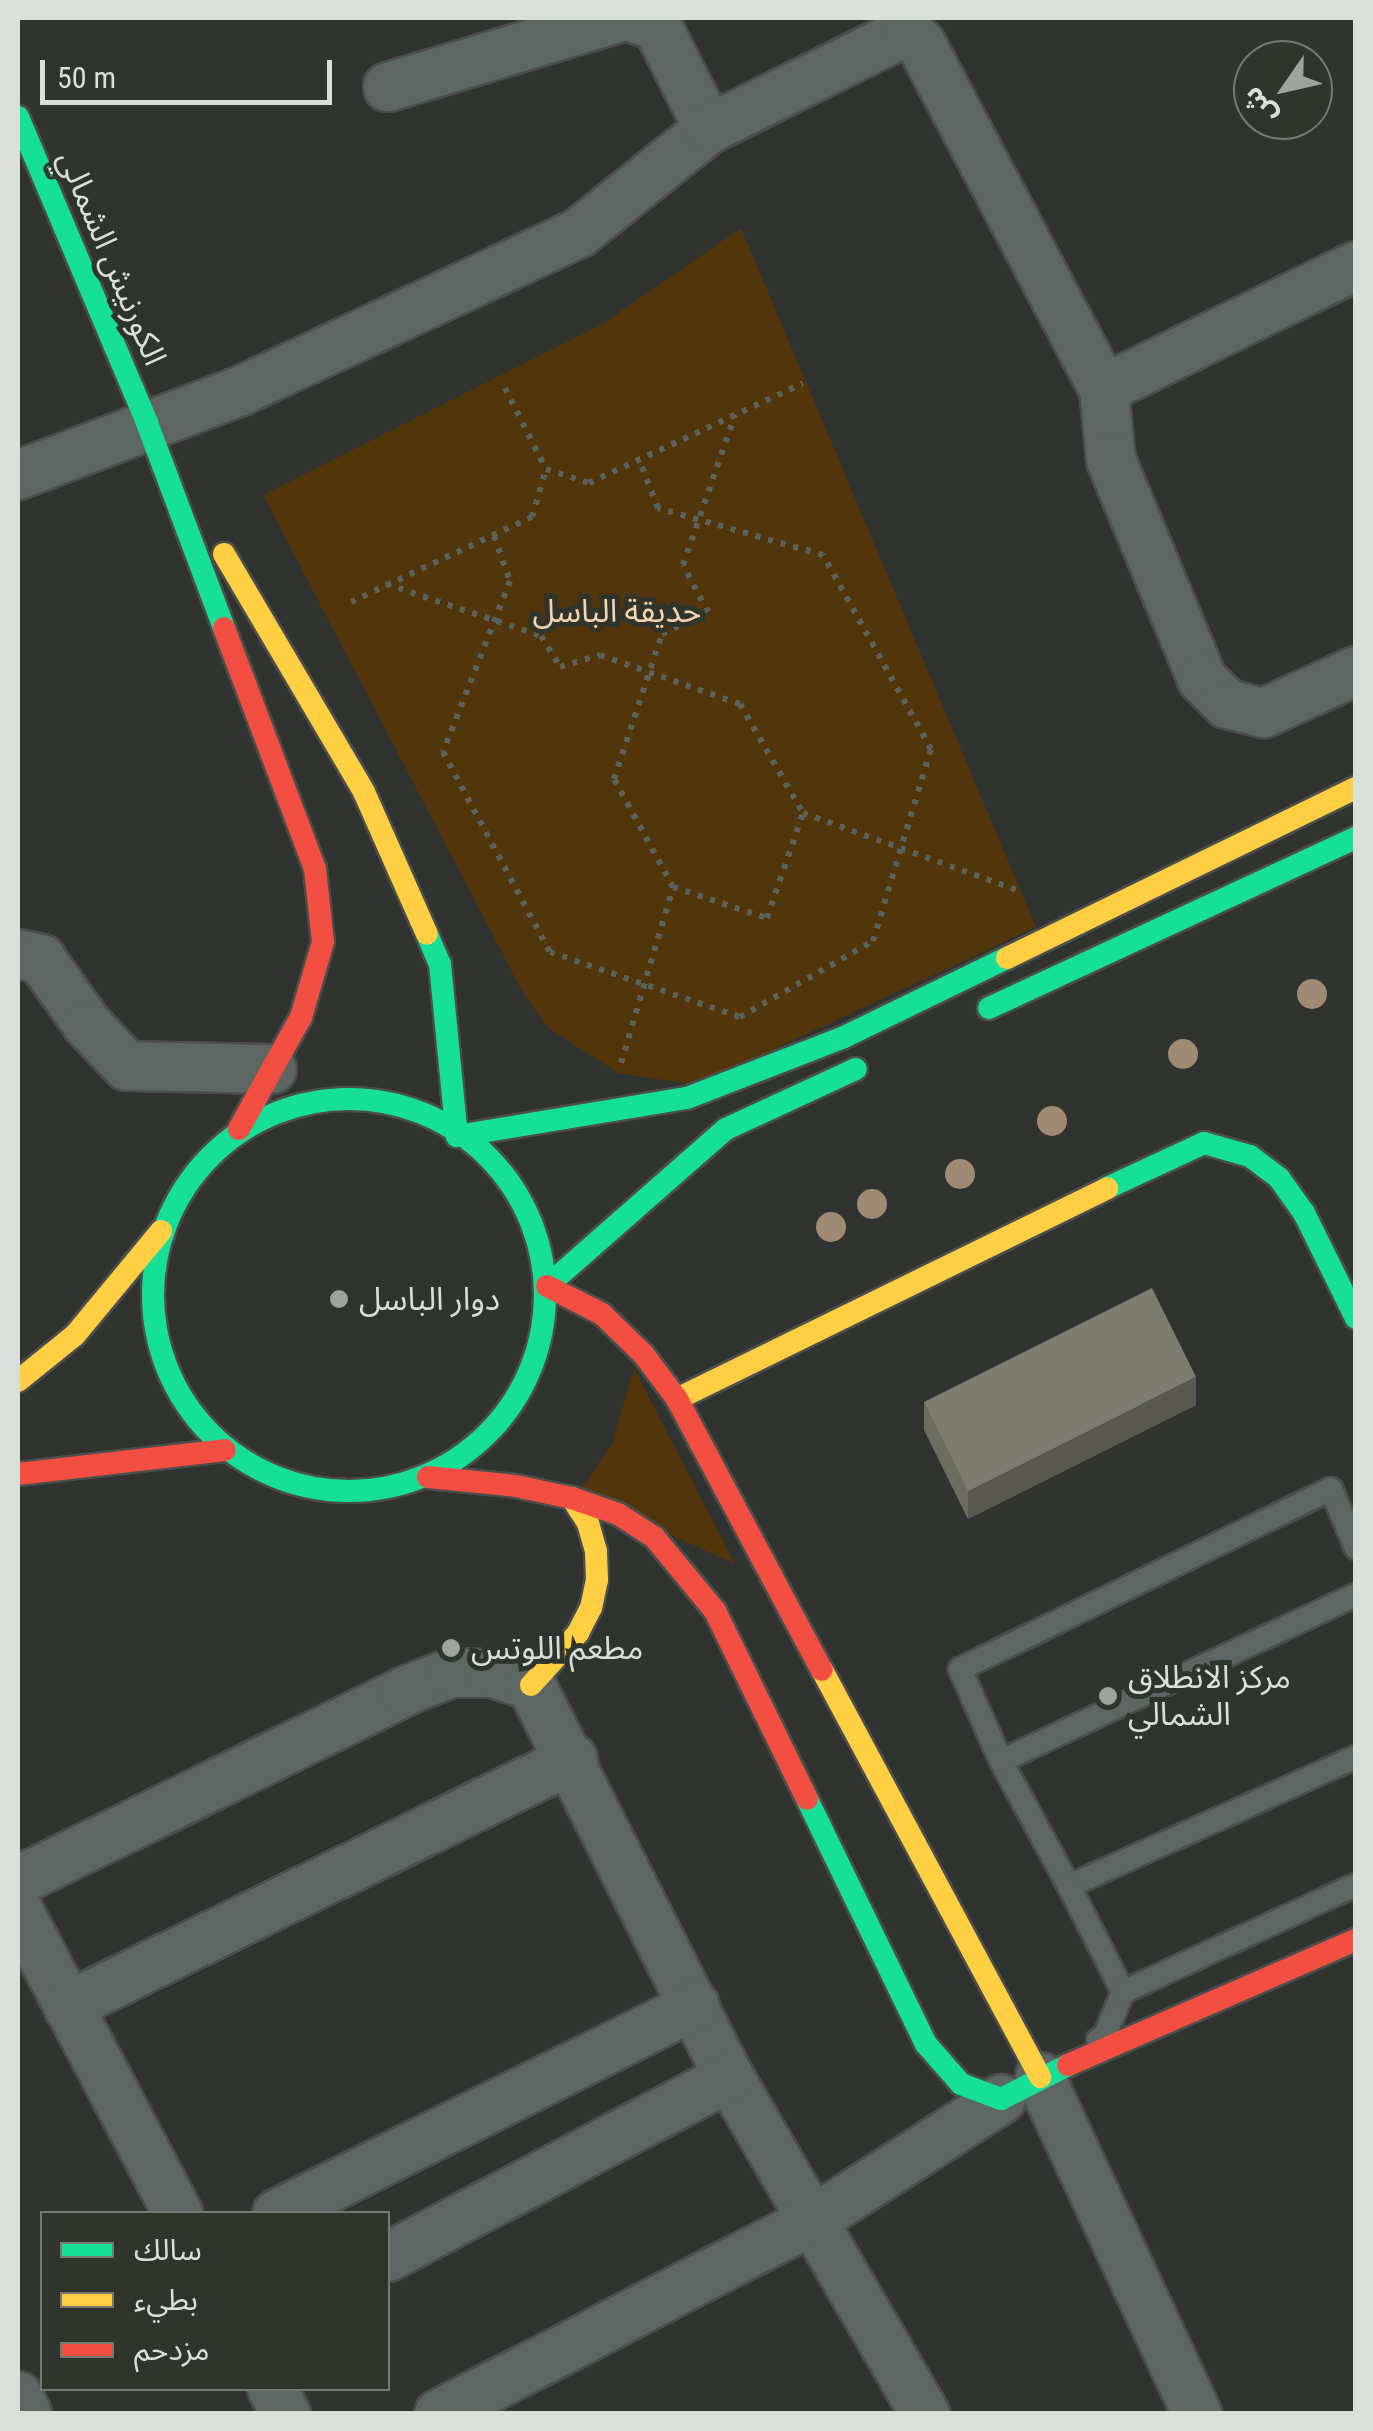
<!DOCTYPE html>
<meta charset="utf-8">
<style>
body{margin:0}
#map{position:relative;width:1373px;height:2431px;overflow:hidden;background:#30332f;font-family:"Roboto Condensed","Noto Sans Arabic",sans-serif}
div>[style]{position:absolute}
.green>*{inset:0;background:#53350b}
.path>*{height:6px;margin-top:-3px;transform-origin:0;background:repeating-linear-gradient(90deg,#5a625e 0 5px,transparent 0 13px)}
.roads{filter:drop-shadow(2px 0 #4b4e4b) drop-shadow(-2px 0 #4b4e4b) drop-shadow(0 2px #4b4e4b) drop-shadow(0 -2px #4b4e4b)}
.lane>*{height:22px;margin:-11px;padding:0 11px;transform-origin:11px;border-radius:11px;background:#5d6662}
.street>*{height:48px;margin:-24px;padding:0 24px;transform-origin:24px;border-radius:24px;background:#5d6662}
.fast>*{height:22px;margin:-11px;padding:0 11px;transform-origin:11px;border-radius:11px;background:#16e098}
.fast>.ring{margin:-11px;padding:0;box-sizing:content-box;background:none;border:22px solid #16e098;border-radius:50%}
.slow>*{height:22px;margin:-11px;padding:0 11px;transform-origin:11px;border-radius:11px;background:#ffcf43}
.jam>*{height:22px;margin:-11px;padding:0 11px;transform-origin:11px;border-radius:11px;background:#f24e42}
.trees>*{width:30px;height:30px;margin:-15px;border-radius:50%;background:#9f8b74}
.wall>*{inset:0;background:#6c6c5f}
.shaded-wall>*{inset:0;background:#58584e}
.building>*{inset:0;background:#7d7d6f}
.dots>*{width:28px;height:28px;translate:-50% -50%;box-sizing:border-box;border:5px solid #2f352d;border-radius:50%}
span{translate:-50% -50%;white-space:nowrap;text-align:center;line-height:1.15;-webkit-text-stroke:10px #2f352d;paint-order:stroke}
.street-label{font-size:32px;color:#dbdfda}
.park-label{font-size:32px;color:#fad3ac}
.poi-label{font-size:32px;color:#dbdfda}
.left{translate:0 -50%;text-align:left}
.frame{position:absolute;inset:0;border:20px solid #dbdfda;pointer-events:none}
.legend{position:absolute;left:40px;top:2211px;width:350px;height:180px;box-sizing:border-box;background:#2f352d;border:2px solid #747972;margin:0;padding:12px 18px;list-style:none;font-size:30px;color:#dbdfda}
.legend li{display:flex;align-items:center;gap:20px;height:50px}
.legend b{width:50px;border:2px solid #747972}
.north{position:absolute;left:1233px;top:40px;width:100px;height:100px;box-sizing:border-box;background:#2f352d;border:2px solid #747972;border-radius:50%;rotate:236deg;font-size:28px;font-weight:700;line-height:40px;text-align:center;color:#dbdfda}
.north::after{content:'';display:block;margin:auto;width:35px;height:45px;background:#9fa39e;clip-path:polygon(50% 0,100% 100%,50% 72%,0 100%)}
.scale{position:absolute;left:40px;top:60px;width:292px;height:45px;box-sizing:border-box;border:5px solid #dbdfda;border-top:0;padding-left:12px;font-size:30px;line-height:35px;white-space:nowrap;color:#dbdfda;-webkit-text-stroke:8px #2f352d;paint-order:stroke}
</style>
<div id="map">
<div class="green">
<i style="clip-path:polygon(741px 228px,1036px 927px,697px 1085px,618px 1073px,547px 1027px,522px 991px,263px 495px,604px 323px)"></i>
<i style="clip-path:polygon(634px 1368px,735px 1564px,578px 1493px,612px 1444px)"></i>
</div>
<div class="path">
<i style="left:505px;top:388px;width:91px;rotate:63.2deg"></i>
<i style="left:494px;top:536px;width:48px;rotate:70.4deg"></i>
<i style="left:510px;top:581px;width:184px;rotate:111.4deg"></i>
<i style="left:443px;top:752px;width:227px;rotate:61.9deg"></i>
<i style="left:550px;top:952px;width:201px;rotate:18.9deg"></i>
<i style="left:740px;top:1017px;width:153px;rotate:-29.7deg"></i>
<i style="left:873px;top:941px;width:201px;rotate:-73.2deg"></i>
<i style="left:931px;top:749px;width:222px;rotate:-119.1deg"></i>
<i style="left:823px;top:555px;width:172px;rotate:-164.1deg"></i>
<i style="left:658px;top:508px;width:49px;rotate:-111.4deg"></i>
<i style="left:386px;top:584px;width:163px;rotate:18.5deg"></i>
<i style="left:541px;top:636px;width:36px;rotate:58deg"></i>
<i style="left:560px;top:667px;width:42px;rotate:-16.7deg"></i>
<i style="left:600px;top:655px;width:148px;rotate:19.3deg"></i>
<i style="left:740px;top:704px;width:126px;rotate:60deg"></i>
<i style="left:803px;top:813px;width:231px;rotate:19.8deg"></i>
<i style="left:351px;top:602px;width:200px;rotate:-25.2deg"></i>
<i style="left:532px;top:517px;width:50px;rotate:-73.7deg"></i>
<i style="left:546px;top:469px;width:45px;rotate:18deg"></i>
<i style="left:589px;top:483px;width:236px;rotate:-25deg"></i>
<i style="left:673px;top:887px;width:99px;rotate:18.3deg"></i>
<i style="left:767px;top:918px;width:111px;rotate:-71.1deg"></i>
<i style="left:621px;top:1063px;width:184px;rotate:-73.5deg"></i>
<i style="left:673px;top:887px;width:123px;rotate:-118.6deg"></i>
<i style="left:614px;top:779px;width:153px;rotate:-71.7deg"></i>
<i style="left:662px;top:634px;width:51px;rotate:-25.6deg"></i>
<i style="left:708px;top:612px;width:53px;rotate:-118deg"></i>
<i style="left:683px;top:565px;width:159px;rotate:-70.9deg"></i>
</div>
<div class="roads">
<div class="lane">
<i style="left:1356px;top:1548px;width:64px;rotate:-113deg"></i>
<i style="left:1331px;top:1489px;width:412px;rotate:154.1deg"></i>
<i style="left:960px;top:1669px;width:101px;rotate:66deg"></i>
<i style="left:1001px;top:1761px;width:142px;rotate:61.5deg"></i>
<i style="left:1069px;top:1886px;width:315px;rotate:-24.2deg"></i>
<i style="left:1001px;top:1761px;width:392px;rotate:-25.1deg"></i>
<i style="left:1069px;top:1886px;width:119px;rotate:63deg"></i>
<i style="left:1098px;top:2040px;width:9px;rotate:-36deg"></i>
<i style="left:1105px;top:2035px;width:47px;rotate:-67.3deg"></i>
<i style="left:1123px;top:1992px;width:256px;rotate:-24.7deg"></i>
</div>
<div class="street">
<i style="left:634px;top:18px;width:24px;rotate:19deg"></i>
<i style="left:657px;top:26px;width:115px;rotate:63.2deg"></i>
<i style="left:388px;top:87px;width:240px;rotate:-16.7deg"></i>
<i style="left:1104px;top:389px;width:71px;rotate:84.4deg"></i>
<i style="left:1111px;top:460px;width:237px;rotate:67.4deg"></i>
<i style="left:1202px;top:679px;width:35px;rotate:45deg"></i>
<i style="left:1227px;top:704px;width:38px;rotate:14deg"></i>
<i style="left:1264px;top:713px;width:101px;rotate:-24.5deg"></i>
<i style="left:18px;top:475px;width:237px;rotate:-20.7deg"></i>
<i style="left:240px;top:391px;width:374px;rotate:-25deg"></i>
<i style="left:579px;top:233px;width:166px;rotate:-38.7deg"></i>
<i style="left:709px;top:129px;width:221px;rotate:-26.3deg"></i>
<i style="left:907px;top:31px;width:19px;rotate:43deg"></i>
<i style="left:921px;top:44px;width:391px;rotate:62.1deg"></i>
<i style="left:1104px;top:389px;width:280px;rotate:-26deg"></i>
<i style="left:18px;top:954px;width:24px;rotate:12deg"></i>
<i style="left:41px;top:959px;width:80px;rotate:54.7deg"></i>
<i style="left:87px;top:1024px;width:58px;rotate:46.4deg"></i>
<i style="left:127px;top:1066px;width:145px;rotate:1.2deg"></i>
<i style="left:18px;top:1881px;width:431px;rotate:-26.1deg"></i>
<i style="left:405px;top:1691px;width:49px;rotate:-21.4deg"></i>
<i style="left:451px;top:1673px;width:41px"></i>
<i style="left:492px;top:1673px;width:41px;rotate:17.1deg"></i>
<i style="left:531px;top:1685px;width:439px;rotate:63.2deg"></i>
<i style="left:729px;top:2077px;width:390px;rotate:59.8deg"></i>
<i style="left:18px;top:1910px;width:344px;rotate:62.2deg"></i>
<i style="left:68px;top:2006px;width:562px;rotate:-26.06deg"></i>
<i style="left:1040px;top:2077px;width:372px;rotate:65deg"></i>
<i style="left:277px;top:2214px;width:467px;rotate:-26.5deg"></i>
<i style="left:388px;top:2257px;width:386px;rotate:-27.8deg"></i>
<i style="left:272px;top:2388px;width:30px;rotate:62deg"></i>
<i style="left:18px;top:2396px;width:20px;rotate:63deg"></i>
<i style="left:439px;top:2414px;width:420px;rotate:-27.4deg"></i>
<i style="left:812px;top:2221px;width:225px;rotate:-32.8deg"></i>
</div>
<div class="fast">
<i style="left:18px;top:117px;width:332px;rotate:67.1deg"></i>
<i style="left:147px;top:423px;width:219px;rotate:69.4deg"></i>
<i style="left:427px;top:934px;width:33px;rotate:67deg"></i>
<i style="left:440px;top:964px;width:173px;rotate:84.4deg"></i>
<i style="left:989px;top:1008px;width:404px;rotate:-24.9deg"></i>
<i class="ring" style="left:153px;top:1099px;width:370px;height:370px"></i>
<i style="left:457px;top:1136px;width:233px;rotate:-9.4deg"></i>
<i style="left:687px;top:1098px;width:168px;rotate:-21.2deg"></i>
<i style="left:844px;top:1037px;width:181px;rotate:-25.9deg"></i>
<i style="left:1107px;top:1188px;width:107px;rotate:-24.9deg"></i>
<i style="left:1204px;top:1143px;width:48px;rotate:15.8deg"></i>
<i style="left:1250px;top:1156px;width:36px;rotate:37deg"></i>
<i style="left:1279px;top:1178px;width:43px;rotate:54.5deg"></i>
<i style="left:1304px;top:1213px;width:117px;rotate:63.7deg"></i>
<i style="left:547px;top:1286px;width:238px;rotate:-41.3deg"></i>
<i style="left:726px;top:1129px;width:143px;rotate:-24.8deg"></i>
<i style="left:807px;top:1799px;width:272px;rotate:64.1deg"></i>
<i style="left:926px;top:2044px;width:53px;rotate:48.8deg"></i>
<i style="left:961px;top:2084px;width:43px;rotate:20.6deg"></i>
<i style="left:1001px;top:2099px;width:75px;rotate:-26.9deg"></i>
</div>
<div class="slow">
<i style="left:224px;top:554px;width:276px;rotate:59.5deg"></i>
<i style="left:364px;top:792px;width:155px;rotate:66.1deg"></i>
<i style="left:1007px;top:958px;width:388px;rotate:-26deg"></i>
<i style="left:18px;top:1381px;width:73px;rotate:-38.9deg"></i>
<i style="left:75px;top:1335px;width:135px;rotate:-50.4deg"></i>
<i style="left:677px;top:1399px;width:479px;rotate:-26.1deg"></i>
<i style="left:822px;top:1670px;width:462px;rotate:61.8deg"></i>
<i style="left:531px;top:1685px;width:70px;rotate:-47.9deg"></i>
<i style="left:578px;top:1633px;width:28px;rotate:-63deg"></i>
<i style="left:591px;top:1608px;width:29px;rotate:-78deg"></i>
<i style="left:597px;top:1580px;width:29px;rotate:-92deg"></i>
<i style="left:596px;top:1551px;width:29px;rotate:-106deg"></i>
<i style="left:588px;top:1523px;width:30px;rotate:-123deg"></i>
</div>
<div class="jam">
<i style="left:224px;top:628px;width:258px;rotate:69.3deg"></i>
<i style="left:315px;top:869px;width:73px;rotate:83.7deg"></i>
<i style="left:323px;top:942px;width:78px;rotate:106.3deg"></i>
<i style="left:301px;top:1017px;width:128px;rotate:119deg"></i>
<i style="left:547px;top:1286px;width:62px;rotate:27deg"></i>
<i style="left:602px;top:1314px;width:59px;rotate:44.3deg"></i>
<i style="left:644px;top:1355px;width:55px;rotate:53.1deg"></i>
<i style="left:677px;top:1399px;width:307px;rotate:61.9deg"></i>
<i style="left:18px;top:1474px;width:208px;rotate:-6.6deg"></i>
<i style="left:428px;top:1477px;width:88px;rotate:5.8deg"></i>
<i style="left:516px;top:1486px;width:57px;rotate:12.1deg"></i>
<i style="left:572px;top:1498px;width:49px;rotate:19.2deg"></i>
<i style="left:618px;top:1514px;width:43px;rotate:32.6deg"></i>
<i style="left:654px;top:1537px;width:96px;rotate:50.5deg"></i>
<i style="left:715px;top:1611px;width:209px;rotate:63.9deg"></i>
<i style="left:1068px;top:2065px;width:314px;rotate:-23.5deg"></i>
</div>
</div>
<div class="trees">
<i style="left:1312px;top:994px"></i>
<i style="left:1183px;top:1054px"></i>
<i style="left:1052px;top:1121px"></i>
<i style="left:960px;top:1174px"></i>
<i style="left:872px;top:1204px"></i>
<i style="left:831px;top:1227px"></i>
</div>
<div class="wall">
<i style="clip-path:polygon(924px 1402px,1196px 1405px,968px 1519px,924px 1430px)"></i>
</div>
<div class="shaded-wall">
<i style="clip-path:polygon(1196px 1377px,1196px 1405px,968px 1519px,968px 1491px)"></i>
</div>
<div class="building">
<i style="clip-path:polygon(1152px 1288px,1196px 1377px,968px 1491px,924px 1402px)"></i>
</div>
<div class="dots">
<i style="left:339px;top:1299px;background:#9fa39e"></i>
<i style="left:451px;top:1648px;background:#9fa39e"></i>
<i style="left:1108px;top:1696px;background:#9fa39e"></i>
</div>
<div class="street-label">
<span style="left:112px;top:258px;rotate:67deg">الكورنيش الشمالي</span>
</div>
<div class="park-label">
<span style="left:617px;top:611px">حديقة الباسل</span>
</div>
<div class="poi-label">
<span class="left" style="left:359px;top:1299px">دوار الباسل</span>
<span class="left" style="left:471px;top:1648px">مطعم اللوتس</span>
<span class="left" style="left:1128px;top:1696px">مركز الانطلاق<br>الشمالي</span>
</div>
<div class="frame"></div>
<ul class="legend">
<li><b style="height:12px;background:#16e098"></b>سالك</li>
<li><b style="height:12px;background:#ffcf43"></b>بطيء</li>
<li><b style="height:12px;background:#f24e42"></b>مزدحم</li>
</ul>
<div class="north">ش</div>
<div class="scale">50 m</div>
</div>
